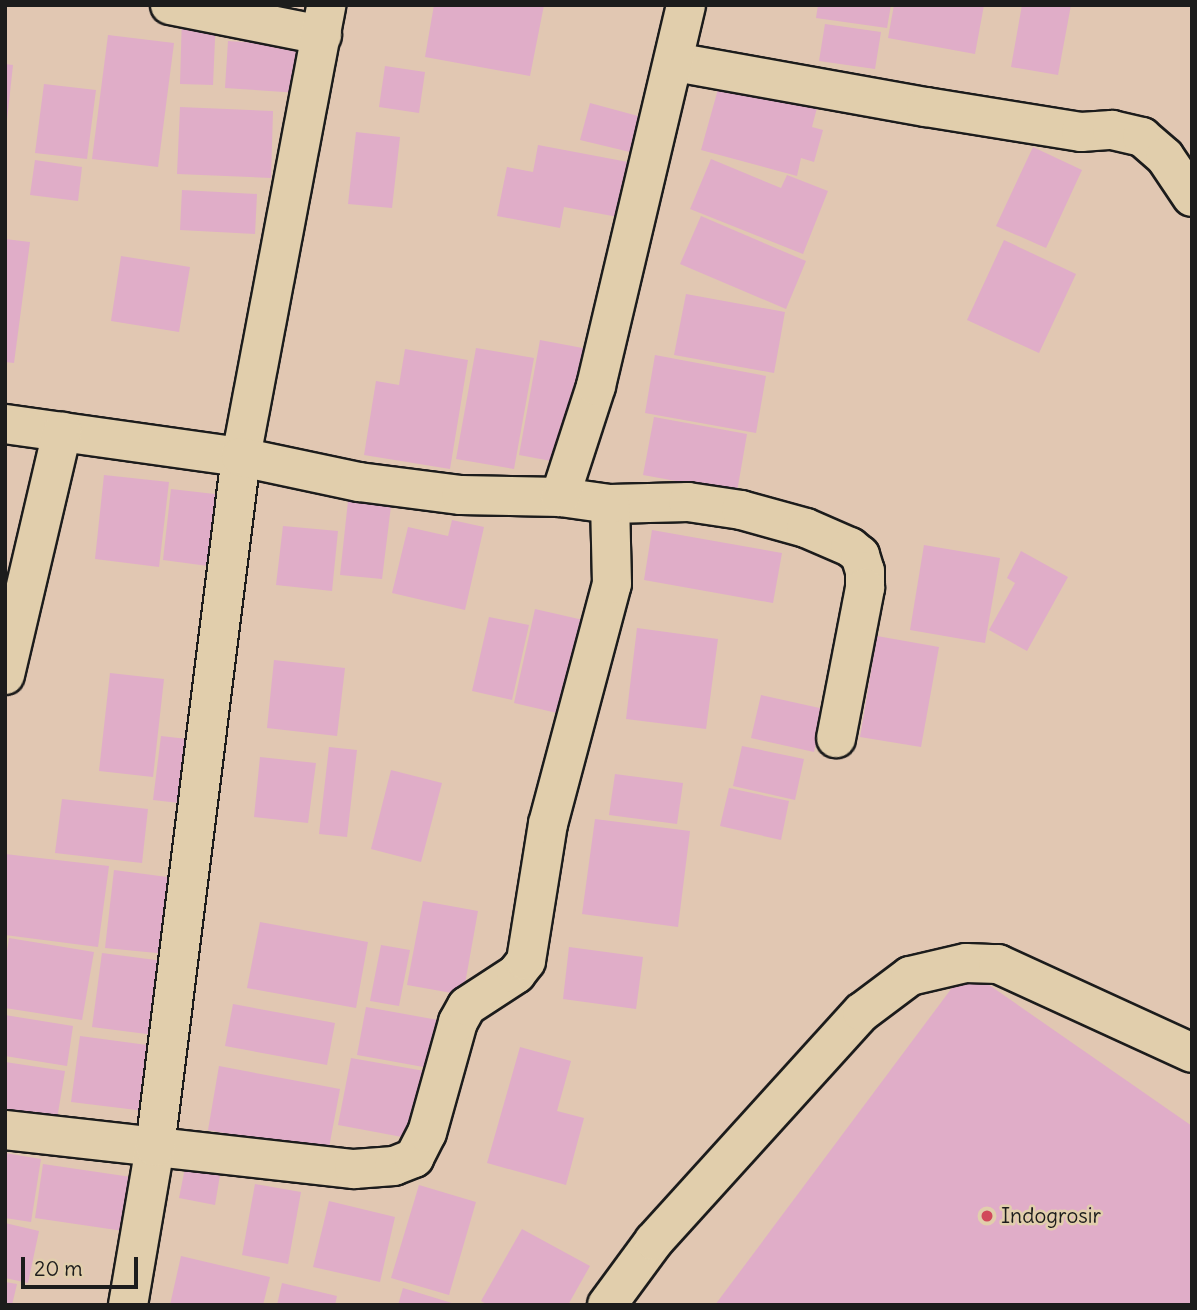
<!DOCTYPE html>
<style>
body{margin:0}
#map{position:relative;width:1197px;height:1310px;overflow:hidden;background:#e1c7b2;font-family:Delius,sans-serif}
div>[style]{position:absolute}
.building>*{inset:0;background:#e0adc8}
.roads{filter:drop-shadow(2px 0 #1c1c1c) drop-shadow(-2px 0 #1c1c1c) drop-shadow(0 2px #1c1c1c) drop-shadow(0 -2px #1c1c1c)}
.minor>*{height:38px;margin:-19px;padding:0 19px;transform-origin:19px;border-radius:19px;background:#e1ceac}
.dots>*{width:19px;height:19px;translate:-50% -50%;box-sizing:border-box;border:4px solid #e1ceac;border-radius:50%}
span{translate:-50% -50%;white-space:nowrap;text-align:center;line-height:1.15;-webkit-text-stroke:5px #e1ceac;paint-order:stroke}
.poi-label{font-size:21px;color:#1c1c1c}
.left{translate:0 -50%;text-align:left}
.frame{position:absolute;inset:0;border:7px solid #1c1c1c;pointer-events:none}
.scale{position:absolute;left:21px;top:1257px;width:117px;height:32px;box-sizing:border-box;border:4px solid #1c1c1c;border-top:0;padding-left:9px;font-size:21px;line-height:24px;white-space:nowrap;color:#1c1c1c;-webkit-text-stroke:5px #e1ceac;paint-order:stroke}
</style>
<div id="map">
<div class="building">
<i style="clip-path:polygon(434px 5px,544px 5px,530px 76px,425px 57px)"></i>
<i style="clip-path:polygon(818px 5px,891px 5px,887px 28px,816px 18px)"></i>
<i style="clip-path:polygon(894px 5px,984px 5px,975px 54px,888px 38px)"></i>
<i style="clip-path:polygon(1022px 5px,1071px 5px,1058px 75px,1011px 67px)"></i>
<i style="clip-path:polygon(182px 15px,216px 16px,213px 85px,180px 84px)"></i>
<i style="clip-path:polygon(825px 24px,881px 32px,875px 69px,819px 61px)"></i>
<i style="clip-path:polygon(108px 35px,174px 43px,158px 167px,92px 159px)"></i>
<i style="clip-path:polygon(228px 41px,303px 46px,299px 93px,225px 88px)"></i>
<i style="clip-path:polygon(5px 64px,13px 65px,7px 120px,5px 120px)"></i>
<i style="clip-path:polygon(385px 66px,425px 72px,419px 113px,379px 107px)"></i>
<i style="clip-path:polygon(720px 82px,817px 108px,812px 127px,823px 130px,814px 162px,801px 158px,797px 176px,701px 150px)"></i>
<i style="clip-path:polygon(44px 84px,96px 90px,87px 159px,35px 153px)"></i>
<i style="clip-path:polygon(590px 103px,638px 116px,630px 152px,580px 140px)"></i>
<i style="clip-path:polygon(180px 107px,273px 111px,271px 178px,177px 174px)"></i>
<i style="clip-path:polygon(356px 132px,400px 137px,392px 208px,348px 204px)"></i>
<i style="clip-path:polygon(538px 145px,628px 162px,618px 217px,564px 207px,560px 228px,497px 216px,507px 167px,533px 172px)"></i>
<i style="clip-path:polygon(1033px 147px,1082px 170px,1046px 248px,996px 226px)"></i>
<i style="clip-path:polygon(711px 159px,781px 188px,787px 175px,828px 191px,803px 254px,690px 209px)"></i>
<i style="clip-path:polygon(35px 160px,82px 167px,78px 201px,30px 195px)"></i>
<i style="clip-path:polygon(182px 190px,257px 194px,255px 234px,180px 230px)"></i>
<i style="clip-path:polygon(701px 216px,806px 261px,786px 309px,680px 264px)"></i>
<i style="clip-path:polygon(5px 239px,30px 242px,14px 363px,5px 362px)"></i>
<i style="clip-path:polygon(1004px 240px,1076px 274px,1039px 353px,967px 320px)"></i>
<i style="clip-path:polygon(121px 256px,190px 267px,179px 332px,111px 321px)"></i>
<i style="clip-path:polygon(686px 294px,785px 312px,774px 373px,674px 355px)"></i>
<i style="clip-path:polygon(540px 340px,588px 349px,567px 464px,519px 455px)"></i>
<i style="clip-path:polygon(476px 348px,534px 358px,514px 469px,456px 459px)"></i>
<i style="clip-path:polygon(405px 349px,468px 360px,450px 469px,364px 455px,376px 381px,399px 385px)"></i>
<i style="clip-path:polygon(655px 355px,766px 376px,756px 433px,645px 413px)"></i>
<i style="clip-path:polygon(654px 417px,747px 434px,737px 492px,643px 475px)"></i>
<i style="clip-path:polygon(104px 475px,169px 482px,159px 567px,95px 559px)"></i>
<i style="clip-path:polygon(171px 489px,232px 496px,223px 568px,163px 560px)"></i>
<i style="clip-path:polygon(348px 501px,391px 506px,382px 579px,340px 575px)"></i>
<i style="clip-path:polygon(452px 520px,484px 527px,465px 610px,392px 593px,408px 527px,448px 536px)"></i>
<i style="clip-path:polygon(283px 526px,338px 531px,332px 591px,276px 585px)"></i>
<i style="clip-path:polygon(652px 530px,782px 553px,773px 603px,644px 580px)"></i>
<i style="clip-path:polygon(924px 545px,1000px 558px,985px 643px,910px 630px)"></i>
<i style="clip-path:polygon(1021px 551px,1068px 577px,1027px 651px,989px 630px,1015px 583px,1007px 578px)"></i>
<i style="clip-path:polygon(535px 609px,592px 622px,570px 716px,514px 703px)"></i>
<i style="clip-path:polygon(489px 617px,529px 625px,512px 700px,472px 691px)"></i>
<i style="clip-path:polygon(637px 628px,718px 639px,706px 729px,626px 719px)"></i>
<i style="clip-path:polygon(877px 636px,939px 647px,921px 747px,860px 737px)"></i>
<i style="clip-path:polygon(274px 660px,345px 668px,337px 736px,267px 728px)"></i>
<i style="clip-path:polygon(110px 673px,164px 679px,153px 777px,99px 771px)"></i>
<i style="clip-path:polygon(761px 695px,824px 709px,814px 752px,751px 738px)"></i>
<i style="clip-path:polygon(161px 736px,196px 740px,188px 804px,153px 800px)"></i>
<i style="clip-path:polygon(742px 746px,804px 759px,795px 800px,733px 786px)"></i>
<i style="clip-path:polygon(329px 747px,357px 750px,347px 837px,319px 834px)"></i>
<i style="clip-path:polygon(260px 757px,316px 763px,308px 823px,254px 817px)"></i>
<i style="clip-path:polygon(391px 770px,442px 783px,421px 862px,371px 849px)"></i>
<i style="clip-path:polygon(615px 774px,683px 783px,677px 824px,609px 815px)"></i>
<i style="clip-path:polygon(729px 788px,789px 801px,781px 840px,720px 826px)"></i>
<i style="clip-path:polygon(62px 799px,148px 809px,142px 863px,55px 853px)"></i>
<i style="clip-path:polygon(595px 819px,690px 831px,678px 927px,582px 914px)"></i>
<i style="clip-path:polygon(5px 854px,109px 866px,98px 947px,5px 935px)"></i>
<i style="clip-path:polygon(114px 870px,175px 878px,167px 954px,105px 948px)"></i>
<i style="clip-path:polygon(423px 901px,478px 911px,463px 995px,407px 985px)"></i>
<i style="clip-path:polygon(260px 922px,368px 942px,356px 1008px,247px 988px)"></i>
<i style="clip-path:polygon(9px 938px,94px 952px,82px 1020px,5px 1008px,5px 963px)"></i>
<i style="clip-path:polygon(381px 945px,410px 950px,399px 1006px,370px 1001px)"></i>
<i style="clip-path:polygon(569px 947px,643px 957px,636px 1009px,563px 999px)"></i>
<i style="clip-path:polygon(102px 953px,171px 962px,162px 1036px,92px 1027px)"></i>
<i style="clip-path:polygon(966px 969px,1192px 1126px,1192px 1305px,715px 1305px)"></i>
<i style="clip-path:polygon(233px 1004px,335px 1023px,327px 1065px,225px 1046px)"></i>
<i style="clip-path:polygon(366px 1007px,449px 1022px,440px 1070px,357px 1055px)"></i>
<i style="clip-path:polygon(5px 1015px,73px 1026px,67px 1066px,5px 1056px)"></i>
<i style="clip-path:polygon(80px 1036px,162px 1047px,153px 1112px,71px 1102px)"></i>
<i style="clip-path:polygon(520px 1047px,571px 1061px,557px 1111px,584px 1118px,566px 1185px,487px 1163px)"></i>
<i style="clip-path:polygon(351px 1058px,430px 1072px,418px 1140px,338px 1125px)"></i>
<i style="clip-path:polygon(5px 1062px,65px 1071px,57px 1119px,5px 1111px)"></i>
<i style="clip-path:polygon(219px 1066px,340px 1089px,328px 1153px,208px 1130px)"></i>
<i style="clip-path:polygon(5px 1153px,41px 1159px,31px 1222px,5px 1218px)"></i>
<i style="clip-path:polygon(43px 1164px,138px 1178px,130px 1232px,35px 1218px)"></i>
<i style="clip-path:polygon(185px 1168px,220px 1175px,215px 1205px,179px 1198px)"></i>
<i style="clip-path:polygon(255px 1184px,301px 1192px,288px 1264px,242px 1255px)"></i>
<i style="clip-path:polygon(419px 1185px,476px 1202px,449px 1295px,391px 1278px)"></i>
<i style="clip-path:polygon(329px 1201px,395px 1217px,380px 1282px,313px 1267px)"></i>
<i style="clip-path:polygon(5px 1223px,39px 1231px,28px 1283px,5px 1278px)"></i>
<i style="clip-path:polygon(522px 1229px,590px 1266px,568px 1305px,488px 1305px,481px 1301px)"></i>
<i style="clip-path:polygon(181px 1256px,270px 1277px,263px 1305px,170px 1305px)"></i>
<i style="clip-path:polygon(5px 1282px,17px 1284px,12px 1305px,5px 1305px)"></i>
<i style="clip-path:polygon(282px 1283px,337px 1296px,335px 1305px,277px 1305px)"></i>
<i style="clip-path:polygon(403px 1288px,455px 1304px,455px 1305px,398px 1305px)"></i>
</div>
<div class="roads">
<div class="minor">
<i style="left:170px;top:5px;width:155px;rotate:11.2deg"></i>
<i style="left:675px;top:62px;width:255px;rotate:10.2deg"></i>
<i style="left:926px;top:107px;width:157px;rotate:9.2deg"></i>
<i style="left:1081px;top:132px;width:31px;rotate:-4deg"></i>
<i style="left:1112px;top:130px;width:31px;rotate:13deg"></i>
<i style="left:1142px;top:137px;width:30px;rotate:41deg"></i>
<i style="left:1165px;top:157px;width:48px;rotate:56deg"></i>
<i style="left:5px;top:424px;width:238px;rotate:8deg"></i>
<i style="left:241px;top:457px;width:460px;rotate:-79.3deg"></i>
<i style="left:610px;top:504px;width:78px;rotate:-1.5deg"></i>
<i style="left:688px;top:502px;width:54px;rotate:8.6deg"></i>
<i style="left:741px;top:510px;width:67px;rotate:15.5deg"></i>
<i style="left:806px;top:528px;width:48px;rotate:23.4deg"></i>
<i style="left:850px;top:547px;width:13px;rotate:39deg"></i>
<i style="left:860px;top:555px;width:17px;rotate:73deg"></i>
<i style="left:865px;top:571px;width:17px;rotate:90deg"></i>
<i style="left:865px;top:588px;width:153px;rotate:100.9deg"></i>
<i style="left:5px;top:675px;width:250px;rotate:-76.8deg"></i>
<i style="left:5px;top:1130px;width:351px;rotate:6.4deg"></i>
<i style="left:354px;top:1169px;width:40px;rotate:-4.3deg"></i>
<i style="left:394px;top:1166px;width:22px;rotate:-22deg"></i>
<i style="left:414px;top:1158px;width:28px;rotate:-63deg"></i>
<i style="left:427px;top:1133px;width:115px;rotate:-74.4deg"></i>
<i style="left:458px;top:1022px;width:18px;rotate:-61deg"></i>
<i style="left:467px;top:1006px;width:59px;rotate:-33.1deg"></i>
<i style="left:516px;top:974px;width:16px;rotate:-52deg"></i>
<i style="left:526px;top:961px;width:139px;rotate:-80.9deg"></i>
<i style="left:548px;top:824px;width:248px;rotate:-75.1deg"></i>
<i style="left:612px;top:584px;width:80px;rotate:-91.4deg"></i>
<i style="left:610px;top:504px;width:50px;rotate:-172deg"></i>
<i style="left:128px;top:1305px;width:160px;rotate:-80.3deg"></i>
<i style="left:155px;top:1147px;width:695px;rotate:-82.9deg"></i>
<i style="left:241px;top:457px;width:121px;rotate:12deg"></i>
<i style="left:359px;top:482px;width:103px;rotate:7.3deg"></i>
<i style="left:461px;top:495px;width:99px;rotate:1.2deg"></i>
<i style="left:560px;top:497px;width:117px;rotate:-72deg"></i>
<i style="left:596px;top:386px;width:391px;rotate:-76.7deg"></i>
<i style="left:607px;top:1305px;width:79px;rotate:-53.7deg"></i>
<i style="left:654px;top:1241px;width:309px;rotate:-47.8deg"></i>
<i style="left:862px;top:1012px;width:60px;rotate:-36.9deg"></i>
<i style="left:910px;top:976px;width:57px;rotate:-13.1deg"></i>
<i style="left:966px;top:963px;width:32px;rotate:2deg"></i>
<i style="left:998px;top:964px;width:213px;rotate:24.6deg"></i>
</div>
</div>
<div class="dots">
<i style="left:987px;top:1216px;background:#d1495b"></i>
</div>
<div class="poi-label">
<span class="left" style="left:1001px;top:1216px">Indogrosir</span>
</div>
<div class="frame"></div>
<div class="scale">20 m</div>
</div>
